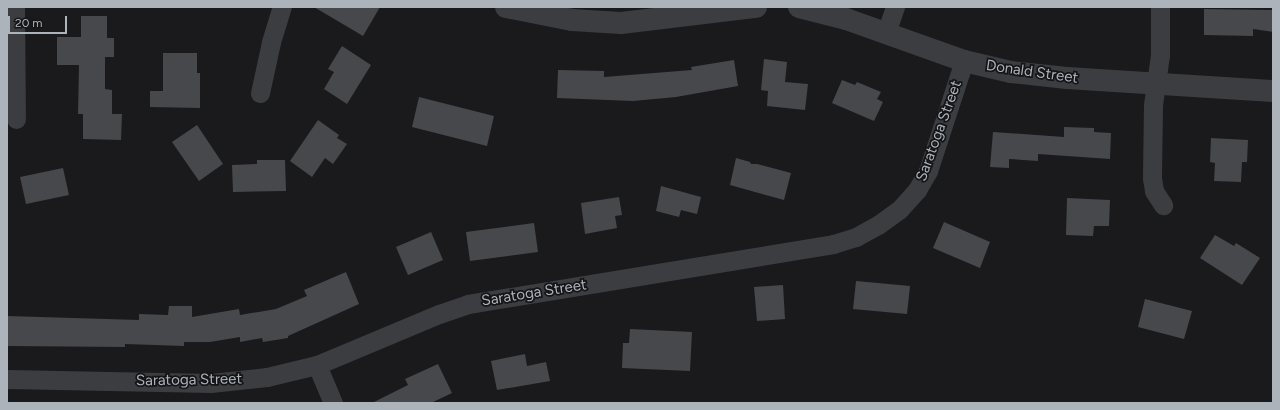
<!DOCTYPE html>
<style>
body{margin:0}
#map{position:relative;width:1280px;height:410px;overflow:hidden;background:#1a1a1c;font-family:Figtree,sans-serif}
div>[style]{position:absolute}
.building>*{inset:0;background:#47484c}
.minor>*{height:19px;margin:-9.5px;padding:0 9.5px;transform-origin:9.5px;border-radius:9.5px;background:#3b3d41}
.tertiary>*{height:22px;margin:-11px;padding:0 11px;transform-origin:11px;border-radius:11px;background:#3b3d41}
span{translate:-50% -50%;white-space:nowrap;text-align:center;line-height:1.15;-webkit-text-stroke:3.5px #151517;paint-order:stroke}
.street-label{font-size:15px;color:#adb3bb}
.frame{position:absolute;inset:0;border:8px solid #adb3bb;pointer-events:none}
.scale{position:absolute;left:8px;top:16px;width:59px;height:18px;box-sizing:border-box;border:2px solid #adb3bb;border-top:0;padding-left:5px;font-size:12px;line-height:14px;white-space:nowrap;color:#adb3bb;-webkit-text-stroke:3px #151517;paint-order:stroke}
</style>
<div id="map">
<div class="building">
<i style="clip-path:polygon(314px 7px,380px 7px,363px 36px)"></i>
<i style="clip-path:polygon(1204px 9px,1273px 10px,1273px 32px,1253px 29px,1253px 36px,1204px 35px)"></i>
<i style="clip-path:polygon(81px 16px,107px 16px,107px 38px,114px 38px,114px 57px,105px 57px,105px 89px,112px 90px,112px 114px,122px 114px,121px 140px,83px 139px,83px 114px,78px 114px,79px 65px,57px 65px,57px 37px,81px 37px)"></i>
<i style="clip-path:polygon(342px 46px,371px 65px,347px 104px,324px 89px,334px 72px,328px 69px)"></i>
<i style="clip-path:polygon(163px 53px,197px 53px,197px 73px,200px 73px,200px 108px,150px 107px,150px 91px,163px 91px)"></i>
<i style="clip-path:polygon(764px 59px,787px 62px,785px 82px,808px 84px,805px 110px,767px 106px,768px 91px,761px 90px)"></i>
<i style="clip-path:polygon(734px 60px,738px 86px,676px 97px,633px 101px,557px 98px,558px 70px,604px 71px,604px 77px,692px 70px,691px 67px)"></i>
<i style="clip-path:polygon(842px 80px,855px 85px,857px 82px,881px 92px,877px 99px,883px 102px,874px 121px,832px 103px)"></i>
<i style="clip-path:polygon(419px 97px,494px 116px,487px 146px,412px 127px)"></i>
<i style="clip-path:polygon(318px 120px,339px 135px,337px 138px,347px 144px,333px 164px,325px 158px,312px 177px,290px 161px)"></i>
<i style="clip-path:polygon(197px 125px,223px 164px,199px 181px,172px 142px)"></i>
<i style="clip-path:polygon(1064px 127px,1094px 128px,1094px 132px,1111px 133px,1110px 159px,1038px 154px,1038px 161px,1009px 159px,1009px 168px,990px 167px,993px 132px,1064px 137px)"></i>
<i style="clip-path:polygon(1211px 138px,1248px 140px,1247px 162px,1242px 162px,1241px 182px,1214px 181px,1215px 163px,1210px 162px)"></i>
<i style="clip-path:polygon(736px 158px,750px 162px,751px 164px,757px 164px,791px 173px,784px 200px,730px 185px)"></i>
<i style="clip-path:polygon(257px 160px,285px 160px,286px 191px,233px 192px,232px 165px,257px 164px)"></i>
<i style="clip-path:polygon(63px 168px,69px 195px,26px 204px,20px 177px)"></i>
<i style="clip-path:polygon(661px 186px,701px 197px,697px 214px,681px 210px,679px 217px,656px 211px)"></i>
<i style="clip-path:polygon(619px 197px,622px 215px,615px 216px,617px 228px,585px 234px,581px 203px)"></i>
<i style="clip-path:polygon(1067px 198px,1110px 200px,1109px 226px,1094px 226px,1093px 236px,1066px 235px)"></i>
<i style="clip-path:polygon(944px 222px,990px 242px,980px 268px,933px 248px)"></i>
<i style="clip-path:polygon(534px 223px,538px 252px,470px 261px,466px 232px)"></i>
<i style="clip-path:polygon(431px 232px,443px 260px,408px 275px,396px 247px)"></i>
<i style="clip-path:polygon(1215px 235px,1234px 246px,1236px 243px,1260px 258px,1242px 285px,1200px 258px)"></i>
<i style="clip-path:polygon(346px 272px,359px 304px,288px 336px,288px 338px,263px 342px,262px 338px,240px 342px,240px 337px,210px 342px,184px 342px,184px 346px,125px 344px,125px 347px,7px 346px,7px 316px,139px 320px,139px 314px,168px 315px,169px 306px,192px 306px,192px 317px,239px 309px,240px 315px,276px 309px,307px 296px,304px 290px)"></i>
<i style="clip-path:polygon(856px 281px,910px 286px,907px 314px,853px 309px)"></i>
<i style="clip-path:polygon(783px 285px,785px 319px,757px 321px,754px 287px)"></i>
<i style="clip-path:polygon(1145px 299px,1192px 311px,1184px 339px,1138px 327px)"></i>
<i style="clip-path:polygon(630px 329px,692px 332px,690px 371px,622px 368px,623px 343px,629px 343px)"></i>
<i style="clip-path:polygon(525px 354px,527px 366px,546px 362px,550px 381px,497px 390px,491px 361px)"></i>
<i style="clip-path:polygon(438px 364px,452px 393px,431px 403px,372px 403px,408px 385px,405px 379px)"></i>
</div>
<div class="minor">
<i style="left:15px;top:7px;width:112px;rotate:89.5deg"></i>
<i style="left:1160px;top:7px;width:48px;rotate:90deg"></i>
<i style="left:1160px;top:55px;width:50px;rotate:98deg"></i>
<i style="left:1153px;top:105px;width:73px;rotate:90.8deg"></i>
<i style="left:1152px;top:178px;width:13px;rotate:81deg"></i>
<i style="left:1154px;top:191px;width:17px;rotate:57deg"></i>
<i style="left:886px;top:33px;width:28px;rotate:-71deg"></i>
<i style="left:260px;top:93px;width:52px;rotate:-77.8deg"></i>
<i style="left:271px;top:42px;width:37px;rotate:-73deg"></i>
<i style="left:317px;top:365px;width:41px;rotate:67.2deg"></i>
<i style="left:7px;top:379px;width:204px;rotate:1.1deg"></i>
<i style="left:211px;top:383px;width:56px;rotate:-6.1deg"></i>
<i style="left:267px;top:377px;width:51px;rotate:-13.5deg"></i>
<i style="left:317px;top:365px;width:132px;rotate:-22.7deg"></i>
<i style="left:439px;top:314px;width:31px;rotate:-19deg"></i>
<i style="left:468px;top:304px;width:370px;rotate:-9.3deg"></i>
<i style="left:833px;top:244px;width:24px;rotate:-17deg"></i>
<i style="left:856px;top:237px;width:25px;rotate:-29deg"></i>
<i style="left:878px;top:225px;width:26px;rotate:-36deg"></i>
<i style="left:899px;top:210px;width:27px;rotate:-48deg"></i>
<i style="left:917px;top:190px;width:22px;rotate:-60deg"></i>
<i style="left:928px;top:171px;width:116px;rotate:-71.9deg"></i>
</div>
<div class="tertiary">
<i style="left:506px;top:7px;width:67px;rotate:11.1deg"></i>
<i style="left:572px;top:20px;width:49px;rotate:3.5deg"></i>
<i style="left:621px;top:23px;width:136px;rotate:-6.8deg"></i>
<i style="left:799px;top:7px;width:49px;rotate:14.3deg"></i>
<i style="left:846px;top:19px;width:125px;rotate:19.6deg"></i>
<i style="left:964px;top:61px;width:48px;rotate:13.2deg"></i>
<i style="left:1011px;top:72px;width:56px;rotate:6.1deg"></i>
<i style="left:1067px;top:78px;width:206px;rotate:3.6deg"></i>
</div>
<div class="street-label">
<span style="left:1032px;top:72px;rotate:8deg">Donald Street</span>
<span style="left:939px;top:131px;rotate:-70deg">Saratoga Street</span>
<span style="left:534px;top:293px;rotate:-9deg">Saratoga Street</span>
<span style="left:189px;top:380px;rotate:-1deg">Saratoga Street</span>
</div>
<div class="frame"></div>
<div class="scale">20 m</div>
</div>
